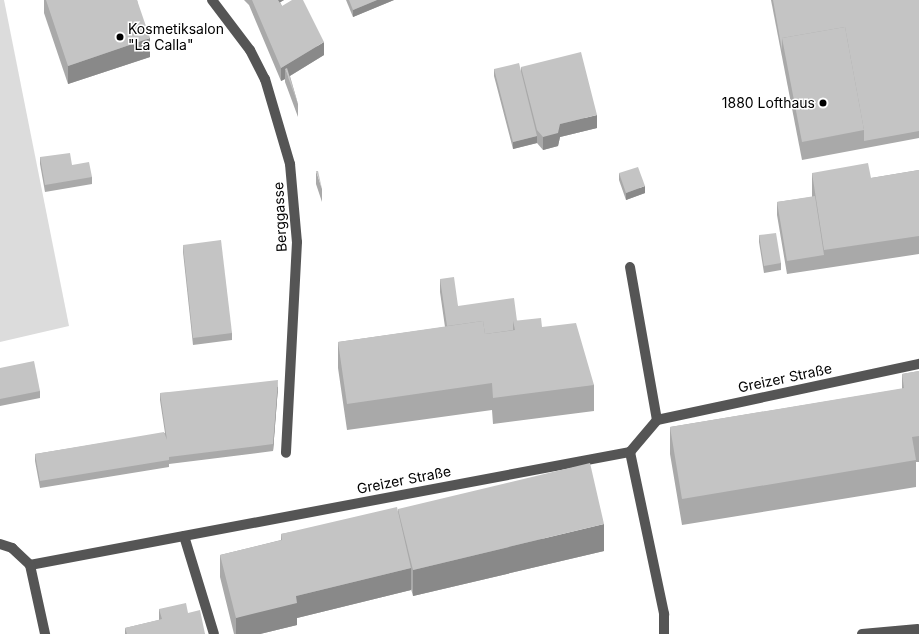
<!DOCTYPE html>
<meta charset="utf-8">
<style>
body{margin:0}
#map{position:relative;width:919px;height:634px;overflow:hidden;background:#fff;font-family:Inter,sans-serif}
div>[style]{position:absolute}
.green>*{inset:0;background:#dcdcdc}
.minor>*{height:10px;margin:-5px;padding:0 5px;transform-origin:5px;border-radius:5px;background:#555}
.wall>*{inset:0;background:#a9a9a9}
.shaded-wall>*{inset:0;background:#898989}
.building>*{inset:0;background:#c4c4c4}
.dots>*{width:11px;height:11px;translate:-50% -50%;box-sizing:border-box;border:2px solid #fff;border-radius:50%}
span{translate:-50% -50%;white-space:nowrap;text-align:center;line-height:1.15;-webkit-text-stroke:3px #fff;paint-order:stroke}
.poi-label{font-size:14px;color:#000}
.left{translate:0 -50%;text-align:left}
.right{translate:-100% -50%;text-align:right}
.street-label{font-size:14px;color:#000}
</style>
<div id="map">
<div class="green">
<i style="clip-path:polygon(0 0,4px 0,69px 326px,0 342px)"></i>
</div>
<div class="minor">
<i style="left:212px;top:0;width:63px;rotate:52.8deg"></i>
<i style="left:250px;top:50px;width:33px;rotate:63deg"></i>
<i style="left:265px;top:79px;width:89px;rotate:73.6deg"></i>
<i style="left:290px;top:164px;width:78px;rotate:84.9deg"></i>
<i style="left:297px;top:242px;width:211px;rotate:93deg"></i>
<i style="left:630px;top:267px;width:155px;rotate:80deg"></i>
<i style="left:630px;top:452px;width:166px;rotate:78.1deg"></i>
<i style="left:664px;top:614px;width:20px;rotate:90deg"></i>
<i style="left:184px;top:536px;width:102px;rotate:73deg"></i>
<i style="left:0;top:544px;width:13px;rotate:18deg"></i>
<i style="left:12px;top:548px;width:25px;rotate:43deg"></i>
<i style="left:30px;top:565px;width:611px;rotate:-10.67deg"></i>
<i style="left:630px;top:452px;width:42px;rotate:-49.8deg"></i>
<i style="left:657px;top:420px;width:268px;rotate:-12.1deg"></i>
<i style="left:30px;top:565px;width:71px;rotate:77.7deg"></i>
<i style="left:862px;top:634px;width:56px;rotate:-5.1deg"></i>
</div>
<div class="wall">
<i style="clip-path:polygon(44px 0,137px 0,150px 57px,68px 84px,44px 13px)"></i>
<i style="clip-path:polygon(244px 0,284px 0,280px 2px,282px 6px,324px 55px,290px 76px,298px 104px,298px 117px,285px 82px,285px 79px,281px 81px,249px 5px)"></i>
<i style="clip-path:polygon(346px 0,394px 0,353px 17px)"></i>
<i style="clip-path:polygon(771px 0,919px 0,919px 138px,802px 160px)"></i>
<i style="clip-path:polygon(521px 67px,597px 128px,560px 137px,558px 146px,543px 150px,537px 143px,513px 149px,494px 76px,494px 69px,521px 72px)"></i>
<i style="clip-path:polygon(40px 157px,72px 165px,92px 177px,92px 184px,45px 192px,40px 164px)"></i>
<i style="clip-path:polygon(919px 170px,919px 254px,787px 274px,777px 215px,777px 202px,812px 197px,812px 173px,871px 178px)"></i>
<i style="clip-path:polygon(316px 171px,322px 189px,322px 202px,316px 184px)"></i>
<i style="clip-path:polygon(619px 173px,645px 193px,626px 200px,619px 180px)"></i>
<i style="clip-path:polygon(759px 235px,781px 263px,781px 270px,764px 273px,759px 242px)"></i>
<i style="clip-path:polygon(183px 245px,232px 333px,232px 340px,193px 345px,183px 252px)"></i>
<i style="clip-path:polygon(440px 279px,458px 306px,542px 327px,594px 385px,594px 411px,493px 424px,492px 410px,347px 430px,338px 368px,338px 342px,445px 327px,440px 292px)"></i>
<i style="clip-path:polygon(0 368px,40px 391px,40px 398px,0 406px)"></i>
<i style="clip-path:polygon(919px 371px,919px 462px,916px 462px,916px 487px,682px 525px,670px 454px,670px 427px,902px 389px,902px 374px)"></i>
<i style="clip-path:polygon(278px 387px,273px 451px,169px 464px,169px 467px,40px 488px,35px 461px,35px 454px,165px 433px,160px 400px,160px 393px)"></i>
<i style="clip-path:polygon(398px 509px,604px 551px,413px 596px,411px 589px,411px 590px,297px 618px,297px 625px,260px 634px,234px 634px,220px 577px,220px 555px,281px 540px,281px 534px,398px 512px)"></i>
<i style="clip-path:polygon(159px 609px,188px 613px,205px 634px,125px 634px,125px 628px,159px 620px)"></i>
</div>
<div class="shaded-wall">
<i style="clip-path:polygon(274px 0,284px 0,274px 6px)"></i>
<i style="clip-path:polygon(377px 0,394px 0,353px 17px,353px 10px)"></i>
<i style="clip-path:polygon(150px 38px,150px 57px,68px 84px,68px 66px)"></i>
<i style="clip-path:polygon(324px 42px,324px 55px,288px 77px,285px 69px,285px 79px,281px 81px,281px 68px)"></i>
<i style="clip-path:polygon(597px 115px,597px 128px,560px 137px,558px 146px,543px 150px,543px 137px,560px 124px)"></i>
<i style="clip-path:polygon(537px 136px,537px 143px,513px 149px,513px 142px)"></i>
<i style="clip-path:polygon(645px 186px,645px 193px,626px 200px,626px 193px)"></i>
<i style="clip-path:polygon(278px 380px,278px 387px,273px 451px,273px 444px)"></i>
<i style="clip-path:polygon(604px 524px,604px 551px,413px 596px,413px 570px)"></i>
<i style="clip-path:polygon(411px 568px,411px 590px,297px 618px,297px 625px,260px 634px,236px 634px,236px 618px,296px 596px)"></i>
</div>
<div class="building">
<i style="clip-path:polygon(46px 0,137px 0,150px 38px,68px 66px)"></i>
<i style="clip-path:polygon(252px 0,278px 0,282px 6px,292px 0,303px 0,324px 42px,281px 68px)"></i>
<i style="clip-path:polygon(349px 0,377px 0,353px 10px)"></i>
<i style="clip-path:polygon(773px 0,919px 0,919px 131px,864px 141px,864px 130px,845px 27px,782px 38px,782px 50px)"></i>
<i style="clip-path:polygon(845px 27px,864px 130px,802px 142px,782px 38px)"></i>
<i style="clip-path:polygon(581px 52px,597px 115px,560px 124px,558px 133px,543px 137px,537px 130px,521px 67px)"></i>
<i style="clip-path:polygon(519px 63px,537px 136px,513px 142px,494px 69px)"></i>
<i style="clip-path:polygon(287px 68px,298px 104px,285px 69px)"></i>
<i style="clip-path:polygon(70px 153px,72px 165px,89px 162px,92px 177px,45px 185px,40px 157px)"></i>
<i style="clip-path:polygon(868px 163px,871px 178px,919px 170px,919px 236px,824px 250px,812px 173px)"></i>
<i style="clip-path:polygon(638px 167px,645px 186px,626px 193px,619px 173px)"></i>
<i style="clip-path:polygon(316px 171px,318px 171px,322px 189px)"></i>
<i style="clip-path:polygon(815px 196px,824px 255px,787px 261px,777px 202px)"></i>
<i style="clip-path:polygon(776px 233px,781px 263px,764px 266px,759px 235px)"></i>
<i style="clip-path:polygon(221px 240px,232px 333px,193px 338px,183px 245px)"></i>
<i style="clip-path:polygon(454px 277px,458px 306px,514px 298px,517px 321px,513px 321px,513px 330px,485px 334px,483px 321px,447px 326px,440px 279px)"></i>
<i style="clip-path:polygon(541px 318px,542px 327px,576px 323px,594px 385px,493px 398px,492px 383px,347px 404px,338px 342px,483px 321px,485px 334px,515px 330px,513px 321px)"></i>
<i style="clip-path:polygon(34px 361px,40px 391px,0 399px,0 368px)"></i>
<i style="clip-path:polygon(919px 371px,919px 436px,912px 437px,916px 460px,682px 499px,670px 427px,904px 388px,902px 374px)"></i>
<i style="clip-path:polygon(278px 380px,273px 444px,169px 457px,169px 460px,40px 481px,35px 454px,164px 432px,167px 440px,160px 393px)"></i>
<i style="clip-path:polygon(590px 463px,604px 524px,413px 570px,398px 509px)"></i>
<i style="clip-path:polygon(397px 507px,411px 568px,296px 596px,297px 603px,236px 618px,220px 555px,282px 540px,281px 534px)"></i>
<i style="clip-path:polygon(186px 603px,188px 613px,200px 610px,205px 634px,127px 634px,125px 628px,162px 619px,159px 609px)"></i>
</div>
<div class="dots">
<i style="left:120px;top:37px;background:#000"></i>
<i style="left:823px;top:103px;background:#000"></i>
</div>
<div class="poi-label">
<span class="left" style="left:128px;top:37px">Kosmetiksalon<br>"La Calla"</span>
<span class="right" style="left:815px;top:103px">1880 Lofthaus</span>
</div>
<div class="street-label">
<span style="left:280px;top:217px;rotate:-93deg">Berggasse</span>
<span style="left:785px;top:378px;rotate:-12deg">Greizer Straße</span>
<span style="left:404px;top:480px;rotate:-11deg">Greizer Straße</span>
</div>
</div>
